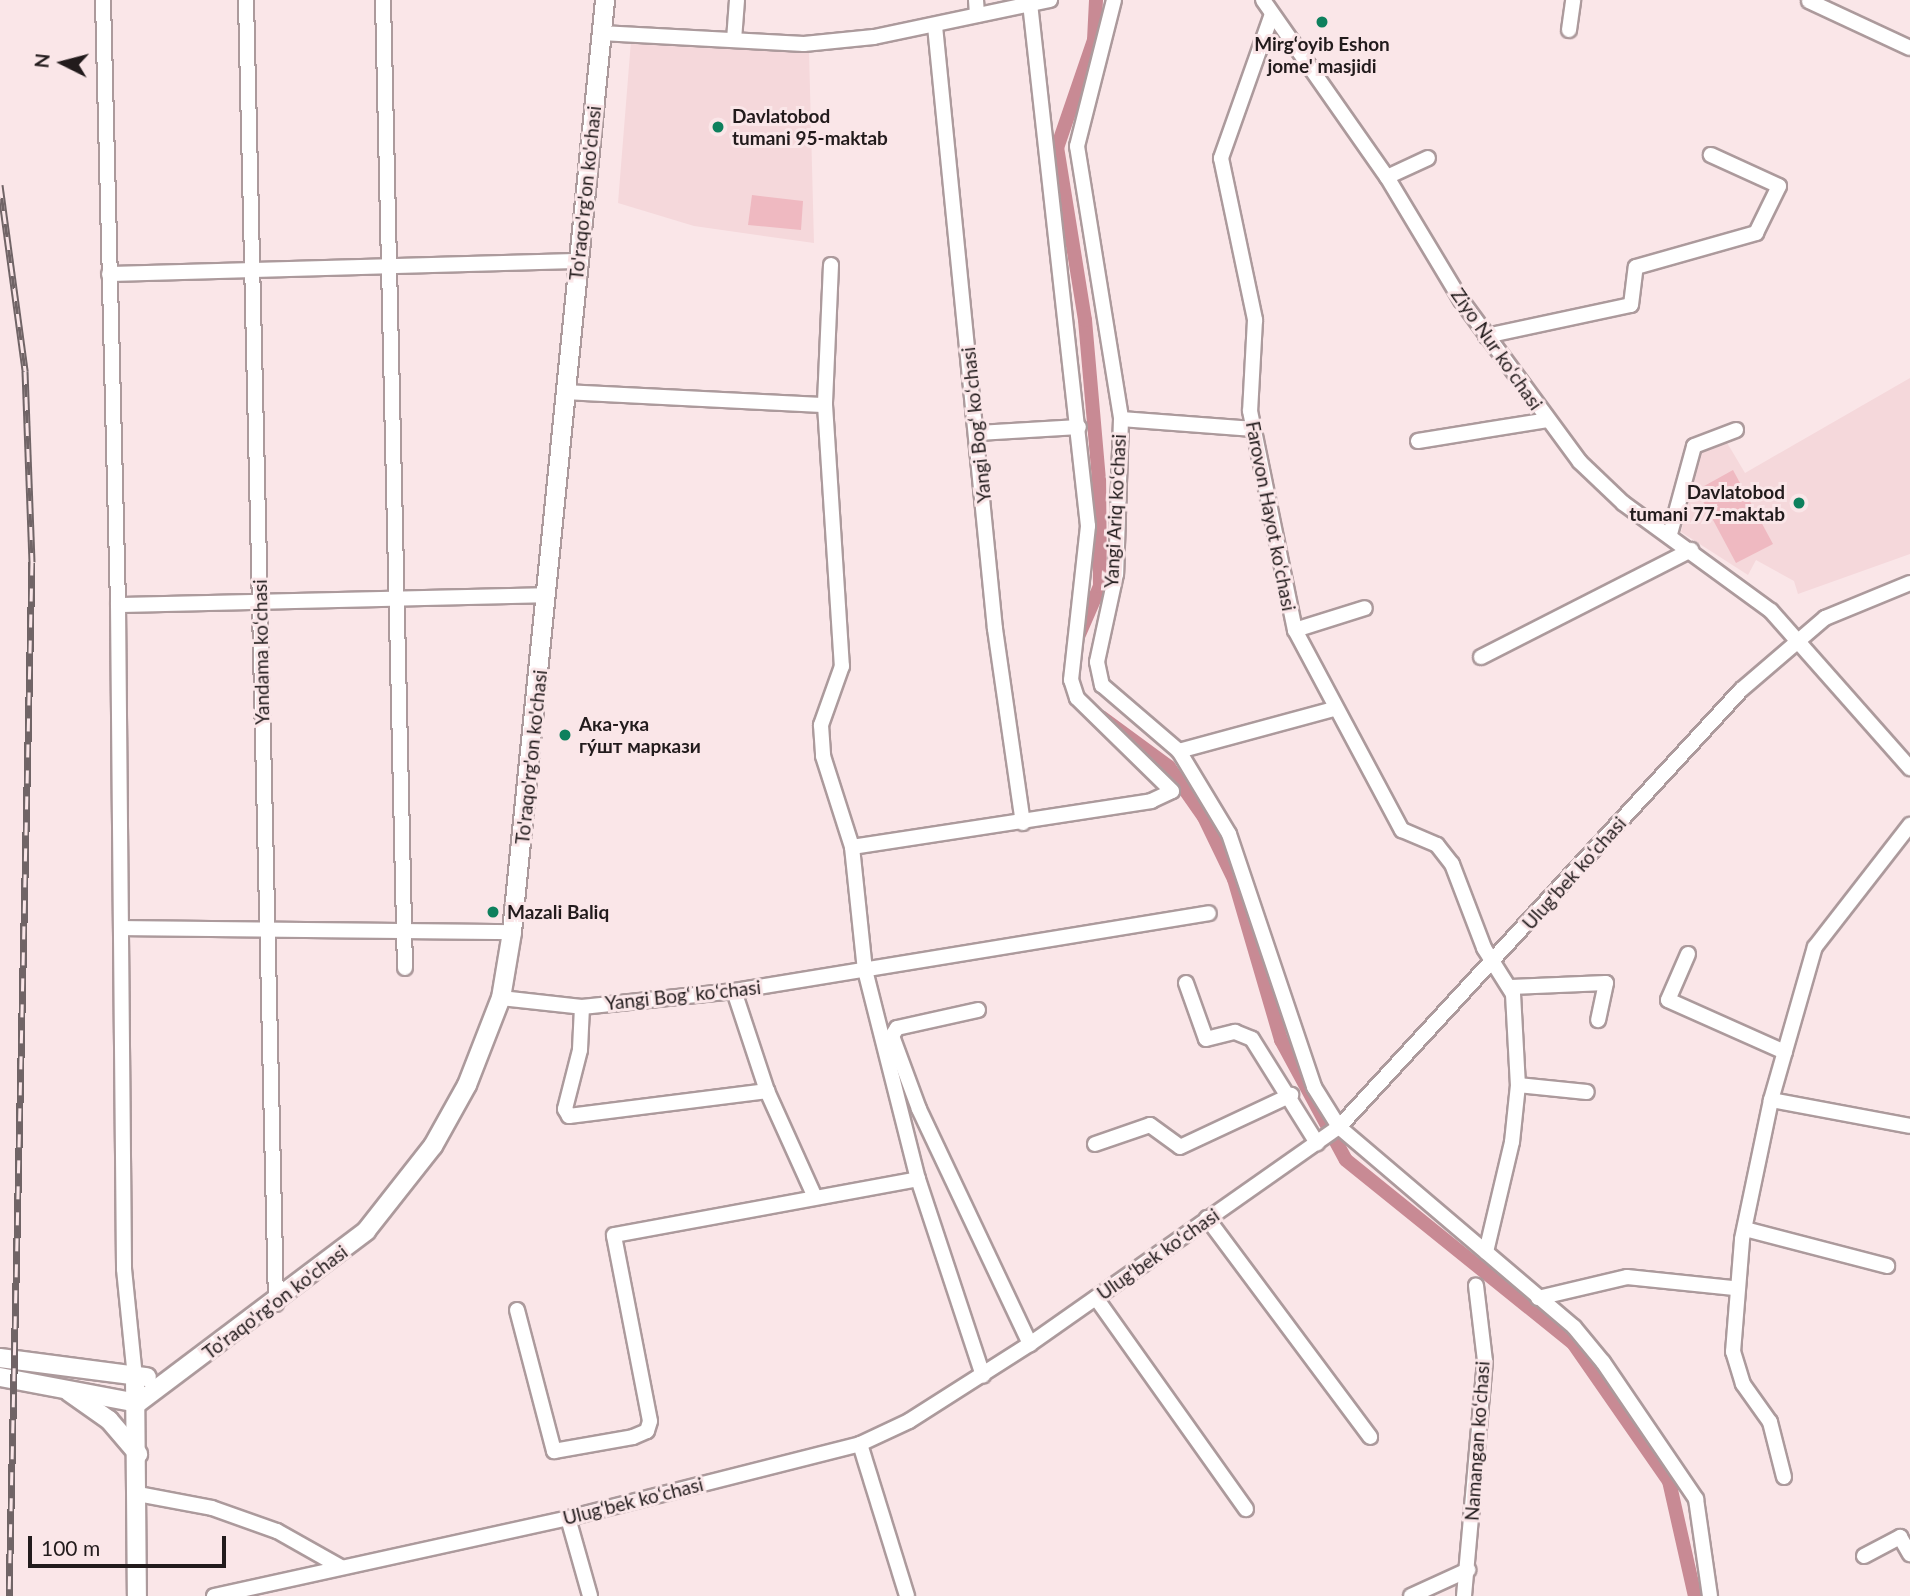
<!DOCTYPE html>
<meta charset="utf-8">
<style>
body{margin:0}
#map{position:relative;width:1910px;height:1596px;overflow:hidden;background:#fae6e8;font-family:Lato,sans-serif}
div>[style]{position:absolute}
.built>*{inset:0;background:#f5d8db}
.green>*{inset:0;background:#efb9c1}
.canal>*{height:14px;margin:-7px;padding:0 7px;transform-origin:7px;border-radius:7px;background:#c88a94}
.roads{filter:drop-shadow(2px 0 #ac9a9c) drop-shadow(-2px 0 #ac9a9c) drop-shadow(0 2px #ac9a9c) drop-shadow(0 -2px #ac9a9c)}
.minor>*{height:14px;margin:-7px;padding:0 7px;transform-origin:7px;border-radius:7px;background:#fff}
.major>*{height:18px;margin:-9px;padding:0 9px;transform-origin:9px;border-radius:9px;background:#fff}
.rail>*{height:7px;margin-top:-3.5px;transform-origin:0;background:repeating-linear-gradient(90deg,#fae6e8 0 13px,#706466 0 26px);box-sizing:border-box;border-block:2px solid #706466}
.dots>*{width:19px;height:19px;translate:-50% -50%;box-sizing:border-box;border:4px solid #fae6e8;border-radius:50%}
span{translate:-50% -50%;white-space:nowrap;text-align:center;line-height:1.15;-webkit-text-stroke:6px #fae6e8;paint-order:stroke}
.poi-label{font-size:19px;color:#221b1c;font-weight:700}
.left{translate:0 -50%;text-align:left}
.right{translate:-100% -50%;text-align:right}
.street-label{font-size:19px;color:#221b1c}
.north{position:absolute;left:28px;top:28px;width:70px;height:70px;-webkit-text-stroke:5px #fae6e8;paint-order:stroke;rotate:276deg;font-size:19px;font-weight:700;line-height:28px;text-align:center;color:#221b1c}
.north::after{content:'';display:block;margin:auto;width:24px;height:32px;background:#221b1c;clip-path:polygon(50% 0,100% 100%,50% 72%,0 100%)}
.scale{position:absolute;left:28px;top:1536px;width:198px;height:32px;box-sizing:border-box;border:4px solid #221b1c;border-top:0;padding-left:9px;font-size:21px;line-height:24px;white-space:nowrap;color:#221b1c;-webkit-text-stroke:5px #fae6e8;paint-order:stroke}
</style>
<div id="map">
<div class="built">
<i style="clip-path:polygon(631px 41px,809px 51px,814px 243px,694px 226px,618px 203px)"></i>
<i style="clip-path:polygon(1910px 378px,1910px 554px,1798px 594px,1794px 581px,1756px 560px,1748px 575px,1681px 532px,1702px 450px,1726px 441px,1745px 473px)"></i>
</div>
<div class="green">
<i style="clip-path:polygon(752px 195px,803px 201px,801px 230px,748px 225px)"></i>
<i style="clip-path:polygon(1733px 470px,1773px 544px,1736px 563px,1697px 490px)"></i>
</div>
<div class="canal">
<i style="left:1077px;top:639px;width:58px;rotate:-66.5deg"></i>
<i style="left:1100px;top:586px;width:106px;rotate:-90.5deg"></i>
<i style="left:1099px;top:480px;width:161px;rotate:-95deg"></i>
<i style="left:1085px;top:320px;width:174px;rotate:-99.2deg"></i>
<i style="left:1057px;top:148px;width:114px;rotate:-71.1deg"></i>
<i style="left:1094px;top:40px;width:40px;rotate:-87.1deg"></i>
<i style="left:1101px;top:717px;width:84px;rotate:36.3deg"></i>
<i style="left:1169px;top:767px;width:61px;rotate:55deg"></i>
<i style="left:1204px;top:817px;width:69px;rotate:64.2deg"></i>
<i style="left:1234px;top:879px;width:168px;rotate:73.7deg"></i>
<i style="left:1281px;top:1040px;width:136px;rotate:61.6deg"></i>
<i style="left:1346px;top:1160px;width:292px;rotate:38.9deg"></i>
<i style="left:1573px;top:1343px;width:168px;rotate:55.2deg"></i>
<i style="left:1669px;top:1481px;width:118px;rotate:77.3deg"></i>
</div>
<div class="roads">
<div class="minor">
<i style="left:103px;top:0;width:605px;rotate:88.58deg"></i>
<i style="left:118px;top:605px;width:664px;rotate:89.48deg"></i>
<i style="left:124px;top:1269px;width:109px;rotate:84.2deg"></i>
<i style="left:246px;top:0;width:1304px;rotate:88.68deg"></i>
<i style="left:383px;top:0;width:968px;rotate:88.7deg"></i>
<i style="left:976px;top:0;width:15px;rotate:86deg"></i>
<i style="left:1114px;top:0;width:151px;rotate:104.2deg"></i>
<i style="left:1077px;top:146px;width:277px;rotate:80.8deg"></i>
<i style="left:1121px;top:419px;width:155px;rotate:91.8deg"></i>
<i style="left:1116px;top:574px;width:90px;rotate:102.2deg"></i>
<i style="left:1097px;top:662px;width:24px;rotate:78deg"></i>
<i style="left:1102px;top:685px;width:101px;rotate:40.6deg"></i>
<i style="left:1179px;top:751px;width:97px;rotate:58.9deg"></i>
<i style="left:1229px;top:834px;width:267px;rotate:71.4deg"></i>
<i style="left:1314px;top:1087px;width:47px;rotate:58deg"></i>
<i style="left:1339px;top:1127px;width:309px;rotate:40.4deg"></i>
<i style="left:1574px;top:1327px;width:45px;rotate:50.4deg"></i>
<i style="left:1603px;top:1362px;width:166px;rotate:55.8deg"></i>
<i style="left:1696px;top:1499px;width:98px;rotate:81.8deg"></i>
<i style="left:1263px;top:0;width:216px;rotate:55deg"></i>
<i style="left:1387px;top:177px;width:144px;rotate:59deg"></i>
<i style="left:1461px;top:300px;width:201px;rotate:53.7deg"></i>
<i style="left:1580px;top:462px;width:59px;rotate:43.6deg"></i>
<i style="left:1623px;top:503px;width:183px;rotate:36.1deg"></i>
<i style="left:1771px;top:611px;width:210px;rotate:48.5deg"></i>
<i style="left:1809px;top:1px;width:111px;rotate:25deg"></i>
<i style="left:1272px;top:14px;width:153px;rotate:109.5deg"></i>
<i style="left:1221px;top:158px;width:166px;rotate:78.1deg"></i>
<i style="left:1255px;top:320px;width:91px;rotate:93.1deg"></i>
<i style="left:1250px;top:411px;width:224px;rotate:78.4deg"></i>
<i style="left:1295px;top:630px;width:227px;rotate:61.9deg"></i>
<i style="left:1402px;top:830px;width:38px;rotate:23deg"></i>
<i style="left:1437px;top:845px;width:24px;rotate:52deg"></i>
<i style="left:1452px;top:864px;width:90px;rotate:69.1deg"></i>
<i style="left:1484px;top:948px;width:54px;rotate:57.8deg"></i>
<i style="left:1513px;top:994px;width:91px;rotate:86.9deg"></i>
<i style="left:1518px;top:1085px;width:57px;rotate:96deg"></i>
<i style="left:1512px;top:1142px;width:113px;rotate:103.3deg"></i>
<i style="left:935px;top:26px;width:606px;rotate:84.32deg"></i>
<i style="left:995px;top:629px;width:196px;rotate:81.8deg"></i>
<i style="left:1569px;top:30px;width:30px;rotate:-82deg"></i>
<i style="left:601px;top:33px;width:203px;rotate:3.1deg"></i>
<i style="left:804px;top:44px;width:70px;rotate:-5.7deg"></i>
<i style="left:874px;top:37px;width:180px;rotate:-11.9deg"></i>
<i style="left:734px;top:40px;width:40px;rotate:-85.7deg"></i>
<i style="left:1387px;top:177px;width:45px;rotate:-24.9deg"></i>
<i style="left:831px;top:265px;width:140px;rotate:92.5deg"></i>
<i style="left:825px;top:405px;width:262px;rotate:86.3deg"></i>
<i style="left:842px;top:666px;width:63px;rotate:109.6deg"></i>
<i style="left:821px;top:725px;width:31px;rotate:86deg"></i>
<i style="left:823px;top:756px;width:96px;rotate:72.3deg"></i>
<i style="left:852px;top:847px;width:124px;rotate:84deg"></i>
<i style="left:865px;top:970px;width:216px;rotate:75.8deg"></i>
<i style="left:918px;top:1179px;width:207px;rotate:71.7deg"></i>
<i style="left:109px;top:274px;width:468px;rotate:-1.6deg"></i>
<i style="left:1486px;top:336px;width:148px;rotate:-12.1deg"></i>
<i style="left:1631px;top:305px;width:38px;rotate:-83deg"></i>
<i style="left:1636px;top:267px;width:125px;rotate:-15.8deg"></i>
<i style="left:1756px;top:233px;width:52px;rotate:-63.9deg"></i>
<i style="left:1779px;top:186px;width:75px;rotate:-155.5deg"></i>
<i style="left:566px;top:392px;width:259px;rotate:2.9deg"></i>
<i style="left:1121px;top:419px;width:133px;rotate:4.3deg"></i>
<i style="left:978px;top:433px;width:101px;rotate:-3.4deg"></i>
<i style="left:1418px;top:441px;width:131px;rotate:-9.2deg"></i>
<i style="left:1670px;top:534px;width:91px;rotate:-74.7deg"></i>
<i style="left:1694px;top:446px;width:45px;rotate:-20.9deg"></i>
<i style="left:118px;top:605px;width:429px;rotate:-1.3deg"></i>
<i style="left:1295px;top:630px;width:73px;rotate:-17.4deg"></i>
<i style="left:1481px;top:657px;width:236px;rotate:-27deg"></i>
<i style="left:1179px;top:751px;width:161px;rotate:-15.2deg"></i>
<i style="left:852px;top:847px;width:303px;rotate:-8.7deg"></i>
<i style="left:1151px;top:801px;width:23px;rotate:-25deg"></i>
<i style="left:1172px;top:791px;width:133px;rotate:-135.6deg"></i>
<i style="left:1077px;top:698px;width:19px;rotate:-108deg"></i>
<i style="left:1071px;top:680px;width:155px;rotate:-83.7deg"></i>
<i style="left:1088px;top:526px;width:526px;rotate:-96.33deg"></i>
<i style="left:123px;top:928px;width:389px;rotate:0.6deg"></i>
<i style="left:1688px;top:954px;width:50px;rotate:113.5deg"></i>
<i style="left:1668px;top:1000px;width:128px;rotate:24deg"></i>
<i style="left:1186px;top:983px;width:59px;rotate:70.3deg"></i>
<i style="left:1206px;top:1039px;width:30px;rotate:-14deg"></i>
<i style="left:1235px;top:1032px;width:18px;rotate:22deg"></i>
<i style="left:1252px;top:1039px;width:123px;rotate:58deg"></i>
<i style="left:1511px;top:987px;width:95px;rotate:-2.4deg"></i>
<i style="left:1606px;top:983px;width:38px;rotate:102deg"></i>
<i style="left:734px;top:991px;width:105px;rotate:71.7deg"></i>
<i style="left:767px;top:1091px;width:114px;rotate:65.7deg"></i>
<i style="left:501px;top:998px;width:81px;rotate:6.3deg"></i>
<i style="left:582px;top:1007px;width:153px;rotate:-6deg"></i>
<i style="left:734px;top:991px;width:481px;rotate:-9.3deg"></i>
<i style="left:582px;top:1007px;width:43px;rotate:92.7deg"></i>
<i style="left:580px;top:1050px;width:61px;rotate:104.3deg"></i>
<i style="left:565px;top:1109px;width:8px;rotate:60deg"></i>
<i style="left:569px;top:1116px;width:200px;rotate:-7.2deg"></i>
<i style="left:978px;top:1010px;width:83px;rotate:167.5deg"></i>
<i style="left:897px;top:1028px;width:9px;rotate:122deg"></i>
<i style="left:892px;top:1036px;width:78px;rotate:69.7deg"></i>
<i style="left:919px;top:1109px;width:260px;rotate:64.7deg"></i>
<i style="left:1518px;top:1085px;width:69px;rotate:5.8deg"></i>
<i style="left:1771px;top:1100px;width:141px;rotate:10.6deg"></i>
<i style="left:1095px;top:1144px;width:58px;rotate:-19.1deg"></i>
<i style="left:1150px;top:1125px;width:37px;rotate:36deg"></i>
<i style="left:1180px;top:1147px;width:123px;rotate:-25.1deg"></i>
<i style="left:1207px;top:1218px;width:273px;rotate:53.3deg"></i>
<i style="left:1745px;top:1229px;width:147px;rotate:14.6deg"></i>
<i style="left:1096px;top:1298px;width:259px;rotate:54.6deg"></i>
<i style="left:1538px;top:1298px;width:91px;rotate:-13.3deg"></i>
<i style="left:1627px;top:1277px;width:108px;rotate:5.9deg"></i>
<i style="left:517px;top:1310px;width:146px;rotate:75.3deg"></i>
<i style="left:554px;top:1451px;width:80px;rotate:-10deg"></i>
<i style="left:633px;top:1437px;width:15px;rotate:-23deg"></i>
<i style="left:647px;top:1431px;width:10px;rotate:-73deg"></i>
<i style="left:650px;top:1421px;width:189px;rotate:-101deg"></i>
<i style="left:614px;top:1235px;width:309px;rotate:-10.4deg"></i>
<i style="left:860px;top:1444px;width:159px;rotate:72.8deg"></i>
<i style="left:1784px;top:1477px;width:57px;rotate:-104.3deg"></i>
<i style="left:1770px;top:1422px;width:47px;rotate:-125.4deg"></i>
<i style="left:1743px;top:1384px;width:34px;rotate:-107deg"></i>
<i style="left:1733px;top:1352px;width:113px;rotate:-85.4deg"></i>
<i style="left:1742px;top:1239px;width:142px;rotate:-78.2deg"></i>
<i style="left:1771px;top:1100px;width:159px;rotate:-74deg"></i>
<i style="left:1815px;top:947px;width:155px;rotate:-52.1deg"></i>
<i style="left:138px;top:1494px;width:75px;rotate:10.7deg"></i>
<i style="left:212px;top:1508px;width:69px;rotate:19.5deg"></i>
<i style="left:277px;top:1531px;width:73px;rotate:29.4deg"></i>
<i style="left:568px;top:1518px;width:81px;rotate:74.2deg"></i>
<i style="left:1864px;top:1556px;width:41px;rotate:-27.8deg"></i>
<i style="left:1900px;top:1537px;width:20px;rotate:60deg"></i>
<i style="left:214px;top:1596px;width:362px;rotate:-12.4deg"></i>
<i style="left:568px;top:1518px;width:301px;rotate:-14.2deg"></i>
<i style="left:860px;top:1444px;width:54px;rotate:-25.1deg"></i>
<i style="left:909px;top:1421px;width:143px;rotate:-32.5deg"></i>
<i style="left:1030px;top:1344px;width:378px;rotate:-35.1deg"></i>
<i style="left:1339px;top:1127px;width:594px;rotate:-47.39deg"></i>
<i style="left:1741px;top:690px;width:111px;rotate:-40.6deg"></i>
<i style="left:1825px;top:618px;width:92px;rotate:-22.4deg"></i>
<i style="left:1411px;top:1596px;width:63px;rotate:-24.5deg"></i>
<i style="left:1464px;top:1596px;width:236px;rotate:-84.9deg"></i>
<i style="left:1485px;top:1361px;width:76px;rotate:-96.8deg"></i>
</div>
<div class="major">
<i style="left:0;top:1358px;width:148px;rotate:7.4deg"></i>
<i style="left:0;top:1377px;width:140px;rotate:10.7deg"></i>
<i style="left:138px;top:1403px;width:286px;rotate:-37deg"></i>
<i style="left:366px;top:1231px;width:108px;rotate:-51.8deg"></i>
<i style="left:433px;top:1146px;width:70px;rotate:-60.9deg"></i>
<i style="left:467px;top:1085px;width:93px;rotate:-68.7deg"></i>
<i style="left:501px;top:998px;width:67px;rotate:-80.5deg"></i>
<i style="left:512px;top:932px;width:937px;rotate:-84.3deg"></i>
<i style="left:135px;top:1377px;width:219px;rotate:89.5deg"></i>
<i style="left:69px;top:1392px;width:49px;rotate:35deg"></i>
<i style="left:109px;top:1420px;width:45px;rotate:49.5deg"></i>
</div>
</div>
<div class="rail">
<i style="left:0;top:185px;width:188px;rotate:82.3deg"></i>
<i style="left:25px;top:371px;width:191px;rotate:87.9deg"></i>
<i style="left:32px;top:562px;width:1034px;rotate:91.27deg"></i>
</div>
<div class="dots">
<i style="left:1322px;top:22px;background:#0e805d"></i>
<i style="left:718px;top:127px;background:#0e805d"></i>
<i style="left:1799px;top:503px;background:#0e805d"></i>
<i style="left:565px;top:735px;background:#0e805d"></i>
<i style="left:493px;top:912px;background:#0e805d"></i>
</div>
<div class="poi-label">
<span style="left:1322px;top:55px">Mirg‘oyib Eshon<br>jome' masjidi</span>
<span class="left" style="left:732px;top:127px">Davlatobod<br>tumani 95-maktab</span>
<span class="right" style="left:1785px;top:503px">Davlatobod<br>tumani 77-maktab</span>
<span class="left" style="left:579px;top:735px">Ака-ука<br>гу́шт маркази</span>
<span class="left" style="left:507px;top:912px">Mazali Baliq</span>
</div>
<div class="street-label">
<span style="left:585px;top:193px;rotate:-84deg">To'raqo'rg'on ko'chasi</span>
<span style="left:1497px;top:349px;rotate:55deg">Ziyo Nur koʻchasi</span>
<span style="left:976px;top:425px;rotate:-96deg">Yangi Bogʻ koʻchasi</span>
<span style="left:1115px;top:511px;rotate:-87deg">Yangi Ariq koʻchasi</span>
<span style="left:1271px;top:516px;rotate:79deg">Farovon Hayot koʻchasi</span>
<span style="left:261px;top:652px;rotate:-91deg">Yandama koʻchasi</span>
<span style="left:531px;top:757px;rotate:-84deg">To'raqo'rg'on ko'chasi</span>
<span style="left:1574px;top:873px;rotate:-48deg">Ulugʻbek koʻchasi</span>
<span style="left:683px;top:995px;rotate:-6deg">Yangi Bogʻ koʻchasi</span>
<span style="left:1158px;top:1254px;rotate:-35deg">Ulugʻbek koʻchasi</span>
<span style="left:275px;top:1302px;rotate:-37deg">To'raqo'rg'on ko'chasi</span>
<span style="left:1477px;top:1441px;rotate:-86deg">Namangan koʻchasi</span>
<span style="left:633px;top:1501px;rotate:-14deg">Ulugʻbek koʻchasi</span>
</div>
<div class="north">N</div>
<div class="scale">100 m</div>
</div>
